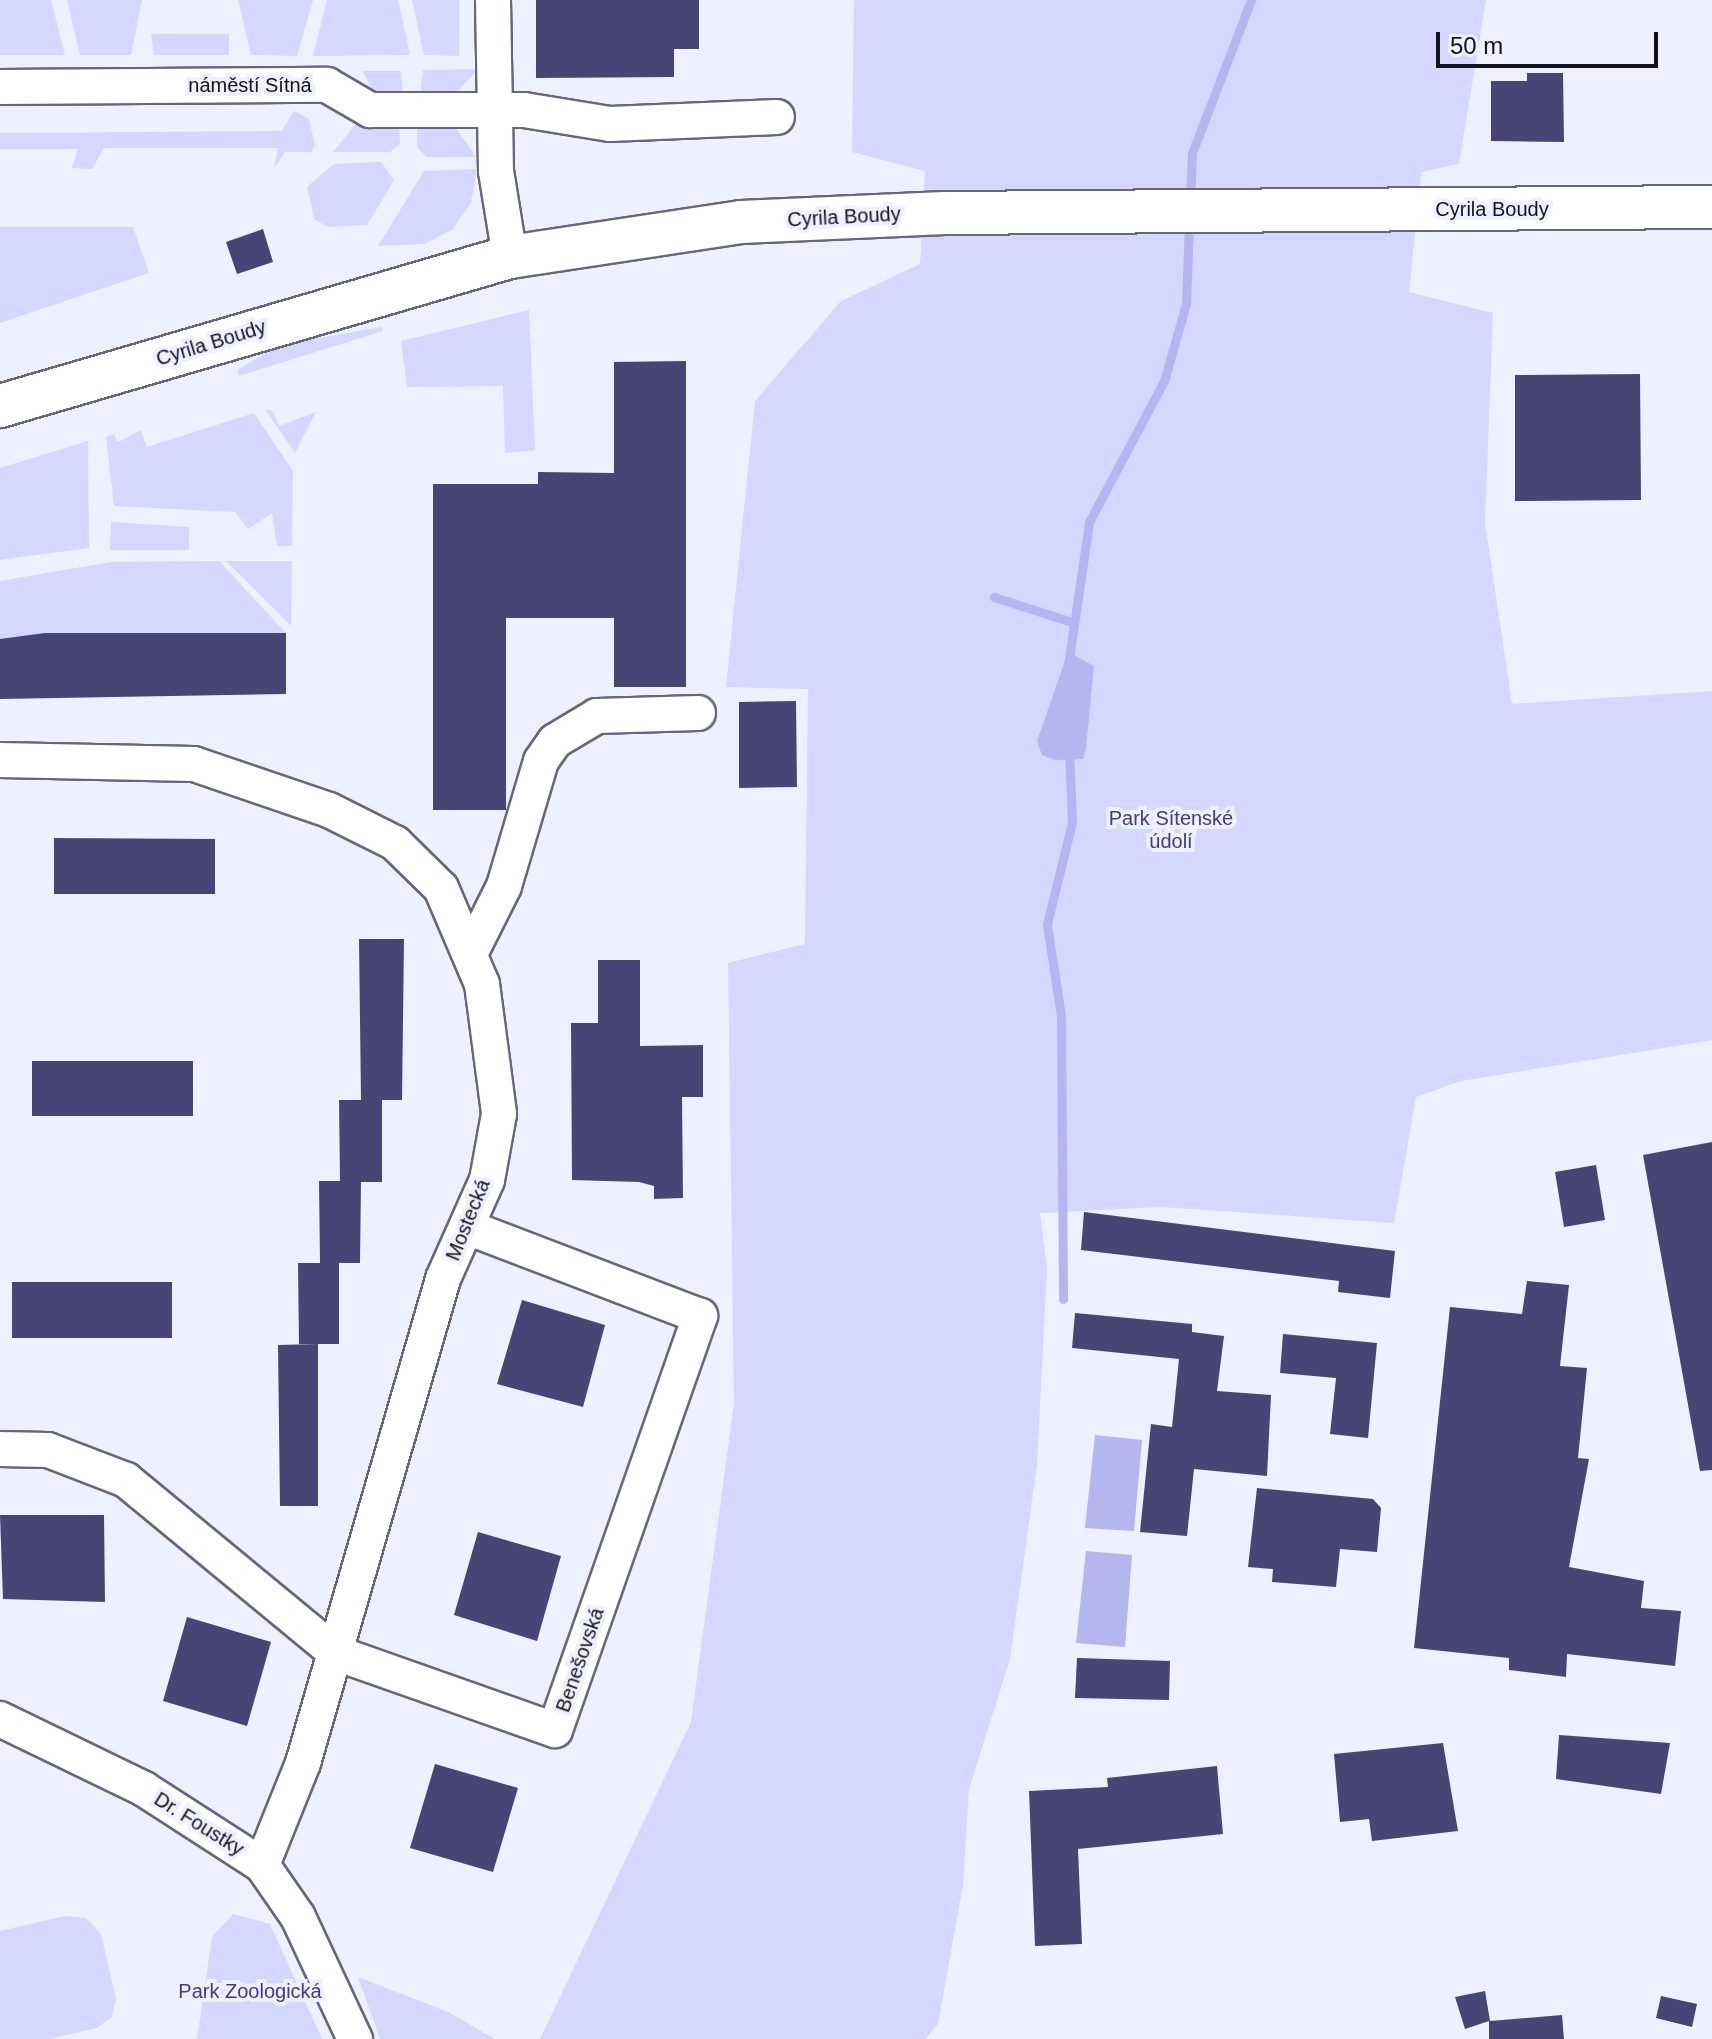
<!DOCTYPE html>
<meta charset="utf-8">
<style>
body{margin:0}
#map{position:relative;width:1712px;height:2039px;overflow:hidden;background:#eeefff;font-family:Arial,sans-serif}
div>[style]{position:absolute}
.green>*{inset:0;background:#d5d7fe}
.water>*{inset:0;background:#b5b6ef}
.stream>*{height:9px;margin:-4.5px;padding:0 4.5px;transform-origin:4.5px;border-radius:4.5px;background:#b5b6ef}
.building>*{inset:0;background:#464575}
.roads{filter:drop-shadow(2px 0 #676779) drop-shadow(-2px 0 #676779) drop-shadow(0 2px #676779) drop-shadow(0 -2px #676779)}
.minor>*{height:34px;margin:-17px;padding:0 17px;transform-origin:17px;border-radius:17px;background:#fff}
.tertiary>*{height:42px;margin:-21px;padding:0 21px;transform-origin:21px;border-radius:21px;background:#fff}
span{translate:-50% -50%;white-space:nowrap;text-align:center;line-height:1.15;-webkit-text-stroke:8px #eeefff;paint-order:stroke}
.street-label{font-size:20px;color:#13131a}
.park-label{font-size:20px;color:#413c7f}
.scale{position:absolute;left:1436px;top:32px;width:222px;height:36px;box-sizing:border-box;border:4px solid #13131a;border-top:0;padding-left:10px;font-size:24px;line-height:28px;white-space:nowrap;color:#13131a;-webkit-text-stroke:6px #eeefff;paint-order:stroke}
</style>
<div id="map">
<div class="green">
<i style="clip-path:polygon(0 0,51px 0,65px 55px,0 55px)"></i>
<i style="clip-path:polygon(67px 0,142px 0,131px 55px,80px 55px)"></i>
<i style="clip-path:polygon(238px 0,313px 0,297px 56px,251px 55px)"></i>
<i style="clip-path:polygon(327px 0,398px 0,410px 55px,313px 56px)"></i>
<i style="clip-path:polygon(412px 0,459px 0,459px 56px,424px 55px)"></i>
<i style="clip-path:polygon(854px 0,1486px 0,1459px 164px,1421px 172px,1409px 292px,1493px 313px,1485px 523px,1512px 704px,1712px 691px,1712px 1040px,1461px 1081px,1416px 1097px,1394px 1223px,1161px 1207px,1040px 1213px,1047px 1269px,1037px 1465px,1010px 1659px,969px 1789px,963px 1885px,938px 2024px,925px 2039px,540px 2039px,691px 1722px,734px 1403px,728px 963px,805px 944px,808px 689px,726px 687px,755px 401px,841px 301px,920px 264px,925px 171px,852px 152px)"></i>
<i style="clip-path:polygon(151px 34px,229px 34px,229px 55px,154px 55px)"></i>
<i style="clip-path:polygon(478px 69px,458px 91px,420px 95px,423px 70px)"></i>
<i style="clip-path:polygon(362px 71px,401px 71px,403px 96px,375px 93px)"></i>
<i style="clip-path:polygon(294px 111px,309px 119px,315px 145px,312px 152px,285px 152px,274px 168px,278px 148px,104px 148px,92px 169px,72px 168px,78px 149px,0 149px,0 133px,282px 131px)"></i>
<i style="clip-path:polygon(356px 124px,399px 124px,400px 144px,390px 152px,333px 152px)"></i>
<i style="clip-path:polygon(417px 124px,456px 128px,476px 157px,427px 157px,417px 147px)"></i>
<i style="clip-path:polygon(381px 162px,394px 180px,367px 225px,328px 227px,314px 219px,307px 187px,334px 164px)"></i>
<i style="clip-path:polygon(477px 169px,471px 203px,453px 229px,424px 244px,378px 246px,424px 171px)"></i>
<i style="clip-path:polygon(0 227px,133px 227px,149px 273px,0 323px)"></i>
<i style="clip-path:polygon(529px 310px,535px 450px,505px 453px,503px 386px,407px 387px,401px 341px)"></i>
<i style="clip-path:polygon(382px 327px,383px 331px,239px 376px,237px 370px,279px 345px)"></i>
<i style="clip-path:polygon(265px 409px,273px 411px,279px 426px,316px 412px,295px 453px)"></i>
<i style="clip-path:polygon(254px 413px,293px 471px,292px 546px,277px 546px,272px 513px,248px 529px,235px 512px,114px 506px,106px 437px,114px 434px,118px 442px,141px 430px,147px 447px)"></i>
<i style="clip-path:polygon(88px 441px,89px 548px,0 560px,0 468px)"></i>
<i style="clip-path:polygon(111px 522px,189px 527px,189px 550px,110px 550px)"></i>
<i style="clip-path:polygon(219px 561px,286px 633px,0 639px,0 581px,111px 562px)"></i>
<i style="clip-path:polygon(226px 561px,292px 561px,291px 626px)"></i>
<i style="clip-path:polygon(233px 1914px,270px 1924px,322px 2039px,197px 2039px,212px 1937px)"></i>
<i style="clip-path:polygon(65px 1916px,86px 1918px,101px 1934px,116px 1999px,112px 2017px,97px 2028px,48px 2039px,0 2039px,0 1931px)"></i>
<i style="clip-path:polygon(358px 1977px,448px 2012px,495px 2039px,380px 2039px)"></i>
</div>
<div class="water">
<i style="clip-path:polygon(1068px 652px,1094px 666px,1086px 748px,1083px 759px,1055px 760px,1042px 755px,1037px 741px)"></i>
<i style="clip-path:polygon(1095px 1435px,1142px 1440px,1134px 1531px,1085px 1528px)"></i>
<i style="clip-path:polygon(1086px 1551px,1132px 1555px,1125px 1647px,1076px 1643px)"></i>
</div>
<div class="stream">
<i style="left:1190px;top:200px;width:47px;rotate:-87.6deg"></i>
<i style="left:1192px;top:153px;width:164px;rotate:-68.9deg"></i>
<i style="left:994px;top:597px;width:82px;rotate:17.8deg"></i>
<i style="left:1068px;top:665px;width:145px;rotate:-81.6deg"></i>
<i style="left:1089px;top:522px;width:160px;rotate:-62deg"></i>
<i style="left:1164px;top:381px;width:80px;rotate:-74.1deg"></i>
<i style="left:1186px;top:304px;width:81px;rotate:-87.9deg"></i>
<i style="left:1063px;top:1299px;width:283px;rotate:-90.4deg"></i>
<i style="left:1061px;top:1016px;width:93px;rotate:-98.7deg"></i>
<i style="left:1047px;top:924px;width:105px;rotate:-76.2deg"></i>
<i style="left:1072px;top:822px;width:71px;rotate:-92.4deg"></i>
</div>
<div class="building">
<i style="clip-path:polygon(536px 0,699px 0,699px 49px,674px 49px,674px 77px,536px 78px)"></i>
<i style="clip-path:polygon(1527px 73px,1563px 73px,1564px 142px,1491px 141px,1491px 81px,1527px 81px)"></i>
<i style="clip-path:polygon(263px 229px,273px 262px,237px 274px,226px 242px)"></i>
<i style="clip-path:polygon(686px 361px,686px 687px,614px 687px,614px 618px,506px 618px,506px 810px,433px 810px,433px 484px,538px 484px,538px 472px,614px 473px,614px 362px)"></i>
<i style="clip-path:polygon(1640px 374px,1641px 500px,1515px 501px,1515px 375px)"></i>
<i style="clip-path:polygon(45px 633px,286px 633px,286px 694px,0 699px,0 639px)"></i>
<i style="clip-path:polygon(796px 701px,797px 787px,739px 788px,739px 702px)"></i>
<i style="clip-path:polygon(54px 838px,215px 839px,215px 894px,54px 894px)"></i>
<i style="clip-path:polygon(359px 939px,404px 939px,402px 1100px,382px 1100px,382px 1182px,361px 1182px,360px 1263px,339px 1263px,339px 1344px,299px 1344px,298px 1263px,320px 1263px,319px 1181px,340px 1181px,339px 1100px,361px 1100px)"></i>
<i style="clip-path:polygon(598px 960px,640px 960px,640px 1046px,703px 1045px,703px 1097px,682px 1097px,683px 1198px,654px 1199px,654px 1186px,639px 1182px,572px 1180px,571px 1023px,598px 1023px)"></i>
<i style="clip-path:polygon(32px 1061px,193px 1061px,193px 1116px,32px 1116px)"></i>
<i style="clip-path:polygon(1712px 1142px,1712px 1470px,1700px 1471px,1643px 1155px)"></i>
<i style="clip-path:polygon(1596px 1165px,1605px 1220px,1564px 1227px,1555px 1172px)"></i>
<i style="clip-path:polygon(1084px 1212px,1395px 1251px,1390px 1298px,1338px 1292px,1339px 1281px,1081px 1250px)"></i>
<i style="clip-path:polygon(1527px 1281px,1569px 1285px,1560px 1366px,1587px 1368px,1578px 1458px,1589px 1459px,1569px 1567px,1644px 1581px,1641px 1608px,1681px 1611px,1675px 1666px,1567px 1654px,1566px 1677px,1509px 1670px,1509px 1658px,1414px 1648px,1450px 1307px,1522px 1314px)"></i>
<i style="clip-path:polygon(12px 1282px,172px 1282px,172px 1338px,12px 1338px)"></i>
<i style="clip-path:polygon(522px 1300px,605px 1325px,583px 1407px,497px 1384px)"></i>
<i style="clip-path:polygon(1075px 1313px,1192px 1324px,1192px 1332px,1224px 1336px,1217px 1391px,1271px 1395px,1267px 1476px,1194px 1469px,1187px 1536px,1140px 1532px,1151px 1424px,1172px 1427px,1179px 1359px,1072px 1348px)"></i>
<i style="clip-path:polygon(1283px 1334px,1377px 1343px,1368px 1438px,1330px 1434px,1336px 1378px,1280px 1373px)"></i>
<i style="clip-path:polygon(318px 1344px,318px 1506px,280px 1506px,278px 1345px)"></i>
<i style="clip-path:polygon(1257px 1488px,1373px 1499px,1381px 1508px,1377px 1552px,1340px 1549px,1336px 1587px,1272px 1582px,1273px 1569px,1248px 1567px)"></i>
<i style="clip-path:polygon(0 1515px,104px 1515px,105px 1602px,3px 1599px)"></i>
<i style="clip-path:polygon(478px 1532px,561px 1556px,537px 1641px,454px 1615px)"></i>
<i style="clip-path:polygon(187px 1617px,271px 1642px,247px 1726px,163px 1701px)"></i>
<i style="clip-path:polygon(1077px 1658px,1170px 1661px,1169px 1700px,1075px 1698px)"></i>
<i style="clip-path:polygon(1559px 1735px,1670px 1743px,1661px 1794px,1556px 1779px)"></i>
<i style="clip-path:polygon(1443px 1743px,1458px 1831px,1372px 1841px,1369px 1819px,1340px 1822px,1334px 1754px)"></i>
<i style="clip-path:polygon(435px 1764px,518px 1788px,493px 1872px,410px 1848px)"></i>
<i style="clip-path:polygon(1217px 1766px,1223px 1834px,1078px 1849px,1082px 1944px,1035px 1946px,1029px 1791px,1108px 1787px,1107px 1778px)"></i>
<i style="clip-path:polygon(1485px 1991px,1490px 2021px,1562px 2015px,1564px 2039px,1489px 2039px,1489px 2021px,1465px 2029px,1455px 1997px)"></i>
<i style="clip-path:polygon(1661px 1996px,1697px 2004px,1692px 2027px,1656px 2018px)"></i>
</div>
<div class="roads">
<div class="minor">
<i style="left:493px;top:0;width:171px;rotate:89deg"></i>
<i style="left:496px;top:171px;width:87px;rotate:80.8deg"></i>
<i style="left:0;top:87px;width:327px;rotate:-0.4deg"></i>
<i style="left:327px;top:85px;width:50px;rotate:30.2deg"></i>
<i style="left:370px;top:110px;width:154px"></i>
<i style="left:524px;top:110px;width:87px;rotate:9.2deg"></i>
<i style="left:610px;top:124px;width:167px;rotate:-2.4deg"></i>
<i style="left:0;top:760px;width:194px;rotate:1.2deg"></i>
<i style="left:194px;top:764px;width:143px;rotate:18.8deg"></i>
<i style="left:329px;top:810px;width:74px;rotate:26.6deg"></i>
<i style="left:395px;top:843px;width:64px;rotate:44.4deg"></i>
<i style="left:441px;top:888px;width:104px;rotate:66.9deg"></i>
<i style="left:482px;top:984px;width:131px;rotate:82.5deg"></i>
<i style="left:499px;top:1114px;width:67px;rotate:100.3deg"></i>
<i style="left:487px;top:1180px;width:108px;rotate:114deg"></i>
<i style="left:443px;top:1279px;width:504px;rotate:106.13deg"></i>
<i style="left:303px;top:1763px;width:110px;rotate:111.9deg"></i>
<i style="left:470px;top:954px;width:76px;rotate:-63.4deg"></i>
<i style="left:504px;top:886px;width:130px;rotate:-73.5deg"></i>
<i style="left:541px;top:761px;width:24px;rotate:-55deg"></i>
<i style="left:555px;top:741px;width:49px;rotate:-30.8deg"></i>
<i style="left:597px;top:716px;width:101px;rotate:-1.7deg"></i>
<i style="left:0;top:1449px;width:48px;rotate:1.2deg"></i>
<i style="left:48px;top:1450px;width:84px;rotate:21deg"></i>
<i style="left:126px;top:1480px;width:272px;rotate:39.5deg"></i>
<i style="left:336px;top:1653px;width:232px;rotate:19.4deg"></i>
<i style="left:555px;top:1730px;width:439px;rotate:-70.7deg"></i>
<i style="left:700px;top:1316px;width:249px;rotate:-159.1deg"></i>
<i style="left:0;top:1719px;width:160px;rotate:25.9deg"></i>
<i style="left:144px;top:1789px;width:140px;rotate:32.8deg"></i>
<i style="left:262px;top:1865px;width:63px;rotate:55.3deg"></i>
<i style="left:298px;top:1917px;width:135px;rotate:65deg"></i>
</div>
<div class="tertiary">
<i style="left:0;top:406px;width:531px;rotate:-16.29deg"></i>
<i style="left:510px;top:257px;width:234px;rotate:-8.6deg"></i>
<i style="left:741px;top:222px;width:204px;rotate:-2.5deg"></i>
<i style="left:945px;top:213px;width:767px;rotate:-0.45deg"></i>
</div>
</div>
<div class="street-label">
<span style="left:250px;top:85px">náměstí Sítná</span>
<span style="left:1492px;top:209px">Cyrila Boudy</span>
<span style="left:844px;top:217px;rotate:-3deg">Cyrila Boudy</span>
<span style="left:211px;top:343px;rotate:-17deg">Cyrila Boudy</span>
<span style="left:468px;top:1220px;rotate:-68deg">Mostecká</span>
<span style="left:580px;top:1660px;rotate:-71deg">Benešovská</span>
<span style="left:199px;top:1824px;rotate:32deg">Dr. Foustky</span>
</div>
<div class="park-label">
<span style="left:1171px;top:830px">Park Sítenské<br>údolí</span>
<span style="left:250px;top:1991px">Park Zoologická</span>
</div>
<div class="scale">50 m</div>
</div>
